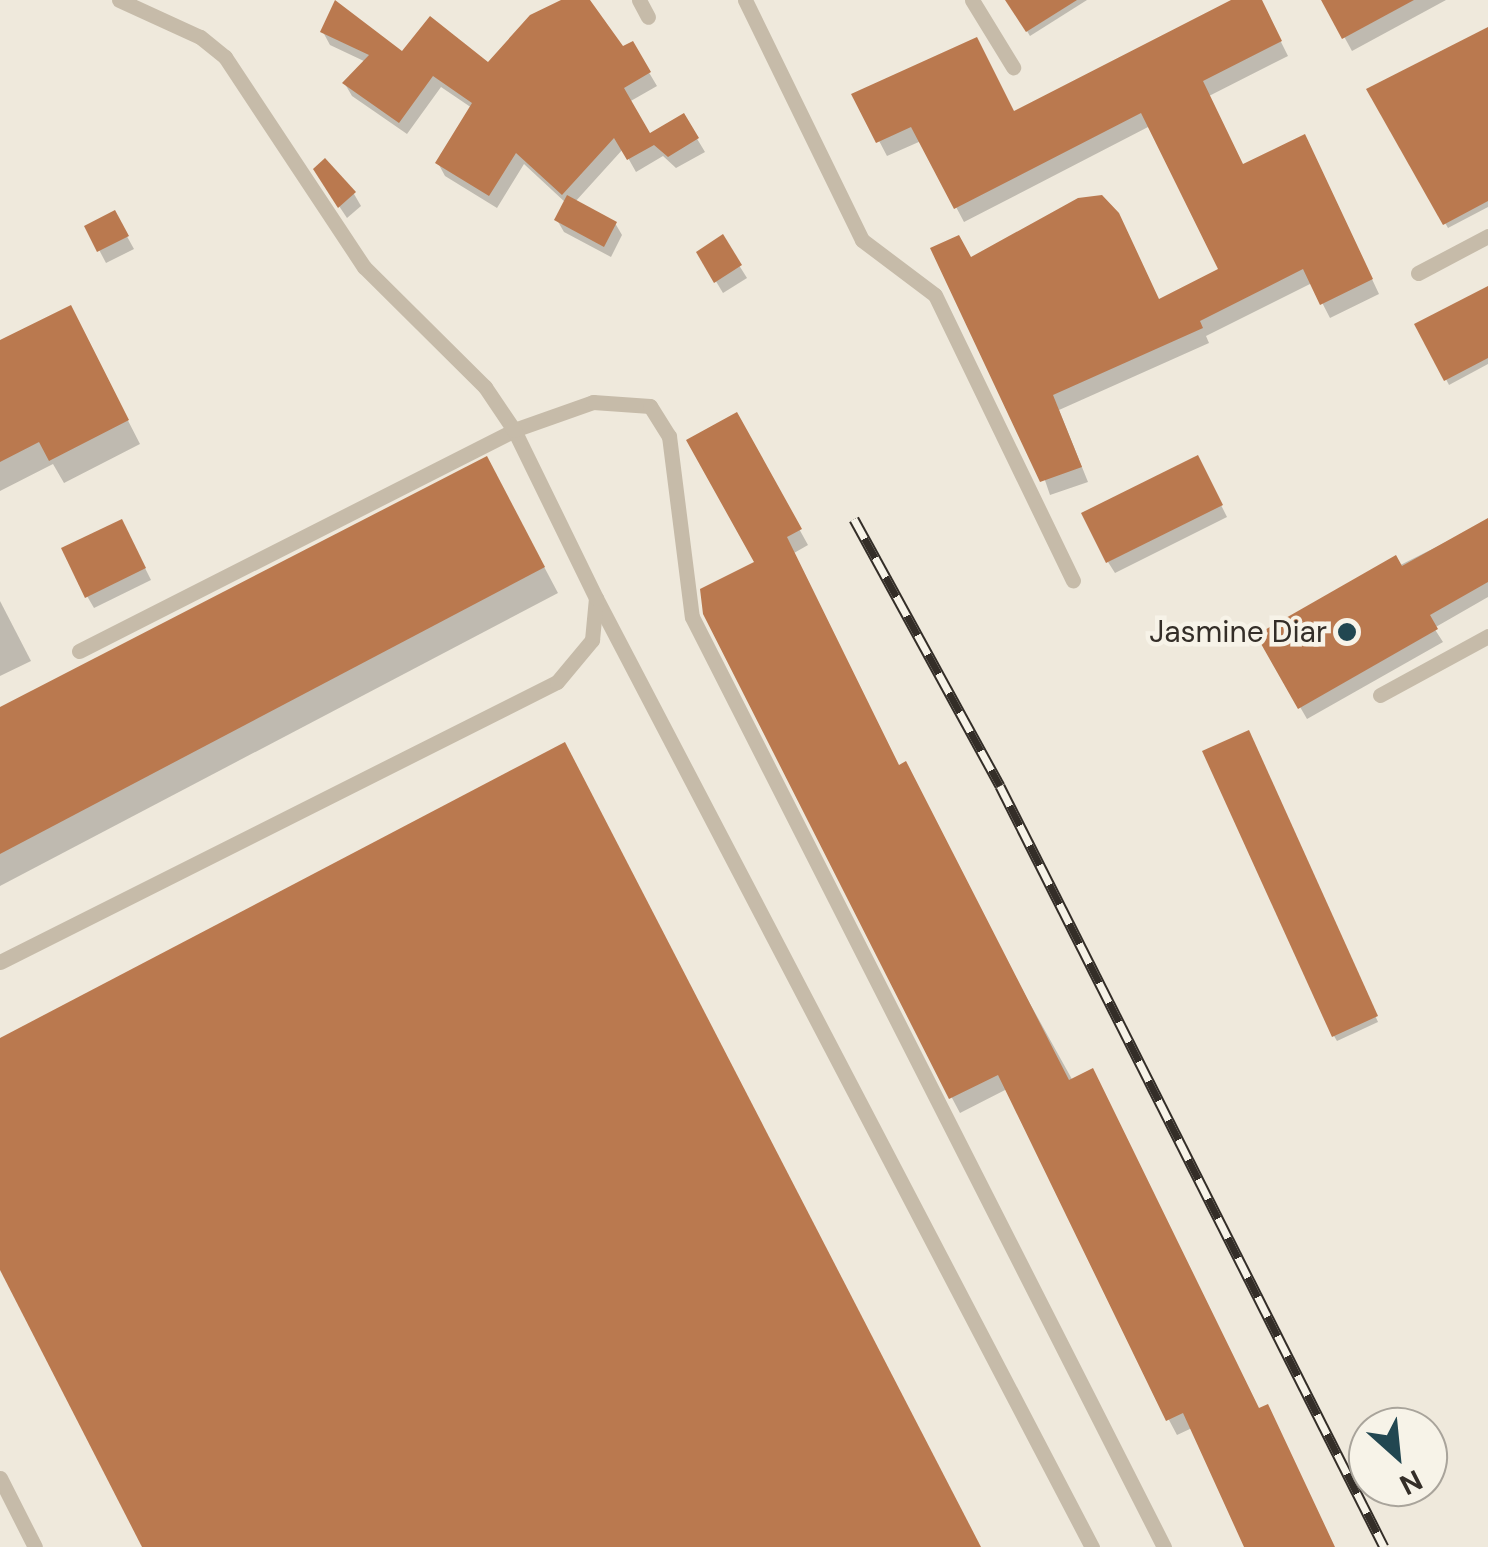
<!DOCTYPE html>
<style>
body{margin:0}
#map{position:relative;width:1488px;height:1547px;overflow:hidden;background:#efe9dc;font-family:"DM Sans",sans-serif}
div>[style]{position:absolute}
.shadow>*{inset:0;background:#0003}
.building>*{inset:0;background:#ba794f}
.service>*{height:15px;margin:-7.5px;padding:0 7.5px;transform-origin:7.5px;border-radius:7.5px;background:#c6bba9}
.rail>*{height:11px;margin-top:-5.5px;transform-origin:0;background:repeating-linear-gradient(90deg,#f7f3e8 0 22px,#342e28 0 44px);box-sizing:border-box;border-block:2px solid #342e28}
.dots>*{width:28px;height:28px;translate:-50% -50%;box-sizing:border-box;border:5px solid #f7f3e8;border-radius:50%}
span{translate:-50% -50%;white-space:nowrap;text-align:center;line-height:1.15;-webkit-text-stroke:9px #f7f3e8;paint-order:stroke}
.poi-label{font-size:30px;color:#342e28}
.right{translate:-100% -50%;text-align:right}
.north{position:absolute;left:1348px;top:1407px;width:100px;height:100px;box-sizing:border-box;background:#f7f3e8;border:2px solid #a9a49b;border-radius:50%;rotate:153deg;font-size:28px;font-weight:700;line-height:40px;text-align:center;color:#342e28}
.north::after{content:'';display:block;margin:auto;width:35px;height:45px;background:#224751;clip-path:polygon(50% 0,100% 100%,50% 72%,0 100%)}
</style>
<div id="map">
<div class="shadow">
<i style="clip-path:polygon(575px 0,587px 0,623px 50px,632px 44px,657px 86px,629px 102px,650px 137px,684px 117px,705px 152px,676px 168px,663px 156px,636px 172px,623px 149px,575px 202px,615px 223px,622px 235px,611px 257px,564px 232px,557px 220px,566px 203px,524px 164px,497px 208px,445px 176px,438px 163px,472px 108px,441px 87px,407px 134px,352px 96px,345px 84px,366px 62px,330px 45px,323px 32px,402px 54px,489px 66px)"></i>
<i style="clip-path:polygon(1008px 0,1087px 0,1030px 36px)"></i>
<i style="clip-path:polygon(1236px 0,1260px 0,1288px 56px,1209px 96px,1243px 167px,1312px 152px,1379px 294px,1330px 318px,1312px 283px,1206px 336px,1209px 343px,1059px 410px,1088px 482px,1050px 495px,970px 260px,1160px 301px,1221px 270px,1150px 126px,964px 222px,921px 141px,887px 156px,855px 95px,1014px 114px)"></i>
<i style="clip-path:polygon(1324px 0,1446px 0,1352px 51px)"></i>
<i style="clip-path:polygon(1488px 30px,1488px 207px,1448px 228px,1369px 90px)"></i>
<i style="clip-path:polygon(323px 182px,354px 194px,361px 206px,347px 218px)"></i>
<i style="clip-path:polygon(114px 213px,134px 249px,106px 263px,87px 227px)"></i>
<i style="clip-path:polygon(722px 238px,747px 278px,723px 293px,699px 253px)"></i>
<i style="clip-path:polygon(1488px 289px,1488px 364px,1449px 385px,1418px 325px)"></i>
<i style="clip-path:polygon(82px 331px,140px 444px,64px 483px,53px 464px,0 491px,0 343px)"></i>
<i style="clip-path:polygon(736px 415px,808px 545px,794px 553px,899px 768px,1332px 1547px,1245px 1547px,1192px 1428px,1177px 1435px,1169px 1420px,1007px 1089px,960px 1113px,952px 1098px,705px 613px,758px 563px)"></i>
<i style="clip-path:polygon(1203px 469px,1227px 517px,1115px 573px,1108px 562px)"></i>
<i style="clip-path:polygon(500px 484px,558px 593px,0 886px,0 711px)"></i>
<i style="clip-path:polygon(1488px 521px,1488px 597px,1434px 628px,1443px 642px,1307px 719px,1259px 636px)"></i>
<i style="clip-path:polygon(128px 534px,151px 580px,94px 608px,87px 596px)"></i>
<i style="clip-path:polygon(0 601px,31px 661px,0 676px)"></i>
<i style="clip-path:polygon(1250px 738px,1378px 1022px,1337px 1041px,1334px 1036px)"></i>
</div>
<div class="building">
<i style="clip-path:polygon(335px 0,402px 51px,430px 16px,488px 62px,530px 15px,561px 0,590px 0,623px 46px,633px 41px,651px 72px,624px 88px,650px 133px,684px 113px,699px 138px,668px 157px,654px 145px,627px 160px,614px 138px,562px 195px,516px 153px,489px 196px,435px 163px,472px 103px,433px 76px,399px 123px,342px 83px,369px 55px,320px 32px)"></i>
<i style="clip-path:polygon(1005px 0,1077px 0,1026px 32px)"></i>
<i style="clip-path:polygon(1231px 0,1262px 0,1282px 41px,1203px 81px,1243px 164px,1305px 134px,1373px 279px,1320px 305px,1303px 269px,1200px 321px,1203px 328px,1053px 395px,1082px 467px,1040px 482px,930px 248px,959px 235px,971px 257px,1078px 198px,1102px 195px,1119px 213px,1159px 299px,1218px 269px,1141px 113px,954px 209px,911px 127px,876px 143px,851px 94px,977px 37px,1014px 111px)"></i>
<i style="clip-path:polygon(1321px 0,1414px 0,1342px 39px)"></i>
<i style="clip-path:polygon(1488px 27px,1488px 201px,1443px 225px,1366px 89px)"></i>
<i style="clip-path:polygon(325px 158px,356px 192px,338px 208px,313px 169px)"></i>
<i style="clip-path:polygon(567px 195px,617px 222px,604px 247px,554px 220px)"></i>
<i style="clip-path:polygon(115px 210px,129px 236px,97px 252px,84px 226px)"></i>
<i style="clip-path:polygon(723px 234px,742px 265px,714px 283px,696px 252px)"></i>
<i style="clip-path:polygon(1488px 286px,1488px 358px,1444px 381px,1414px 324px)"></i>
<i style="clip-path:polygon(71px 305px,129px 420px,49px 461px,39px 442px,0 462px,0 340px)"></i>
<i style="clip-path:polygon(737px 412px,802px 529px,787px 537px,899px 765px,906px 761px,1069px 1080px,1093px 1068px,1259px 1408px,1268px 1404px,1335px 1547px,1244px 1547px,1183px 1413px,1166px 1421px,998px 1075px,949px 1099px,703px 614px,700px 589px,754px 562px,686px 440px)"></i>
<i style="clip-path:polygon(1198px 455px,1223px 505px,1106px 563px,1081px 513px)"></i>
<i style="clip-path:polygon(487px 456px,545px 567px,0 854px,0 707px)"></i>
<i style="clip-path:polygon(1488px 518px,1488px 582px,1430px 615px,1438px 629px,1298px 709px,1256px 635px,1396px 555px,1402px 566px)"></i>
<i style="clip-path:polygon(122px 519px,146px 568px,85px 598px,61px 548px)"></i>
<i style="clip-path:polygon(1249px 730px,1378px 1016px,1332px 1037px,1202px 751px)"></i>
<i style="clip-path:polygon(565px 742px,981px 1547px,142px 1547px,0 1270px,0 1038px)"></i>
</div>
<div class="service">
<i style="left:639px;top:0;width:19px;rotate:62deg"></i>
<i style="left:745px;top:0;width:267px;rotate:64deg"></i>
<i style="left:862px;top:240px;width:91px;rotate:37deg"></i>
<i style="left:935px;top:295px;width:317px;rotate:64.2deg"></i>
<i style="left:972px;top:0;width:79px;rotate:58.5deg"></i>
<i style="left:1418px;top:273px;width:79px;rotate:-27.9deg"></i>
<i style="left:596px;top:598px;width:1071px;rotate:62.41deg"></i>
<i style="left:79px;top:651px;width:488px;rotate:-26.9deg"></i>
<i style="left:514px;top:430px;width:84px;rotate:-19.5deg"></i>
<i style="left:593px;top:402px;width:57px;rotate:4deg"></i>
<i style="left:650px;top:406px;width:36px;rotate:58deg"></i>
<i style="left:669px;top:436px;width:182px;rotate:82.8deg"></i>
<i style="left:692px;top:617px;width:1043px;rotate:63.09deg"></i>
<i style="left:1380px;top:695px;width:123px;rotate:-28.6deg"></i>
<i style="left:0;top:962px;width:623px;rotate:-26.69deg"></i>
<i style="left:557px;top:682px;width:55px;rotate:-50.2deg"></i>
<i style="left:592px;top:640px;width:42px;rotate:-84.6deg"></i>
<i style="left:596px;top:598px;width:187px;rotate:-116deg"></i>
<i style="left:514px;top:430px;width:52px;rotate:-124deg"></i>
<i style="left:485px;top:387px;width:170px;rotate:-135.2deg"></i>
<i style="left:364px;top:267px;width:252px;rotate:-123.5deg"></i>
<i style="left:225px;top:57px;width:32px;rotate:-141deg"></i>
<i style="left:200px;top:37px;width:89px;rotate:-155.4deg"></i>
<i style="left:0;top:1478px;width:77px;rotate:63.1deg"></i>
</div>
<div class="rail">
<i style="left:854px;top:519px;width:304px;rotate:61.3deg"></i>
<i style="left:1000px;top:786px;width:852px;rotate:63.22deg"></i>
</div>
<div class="dots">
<i style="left:1347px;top:632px;background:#224751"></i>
</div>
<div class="poi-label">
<span class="right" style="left:1327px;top:632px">Jasmine Diar</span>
</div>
<div class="north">N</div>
</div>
